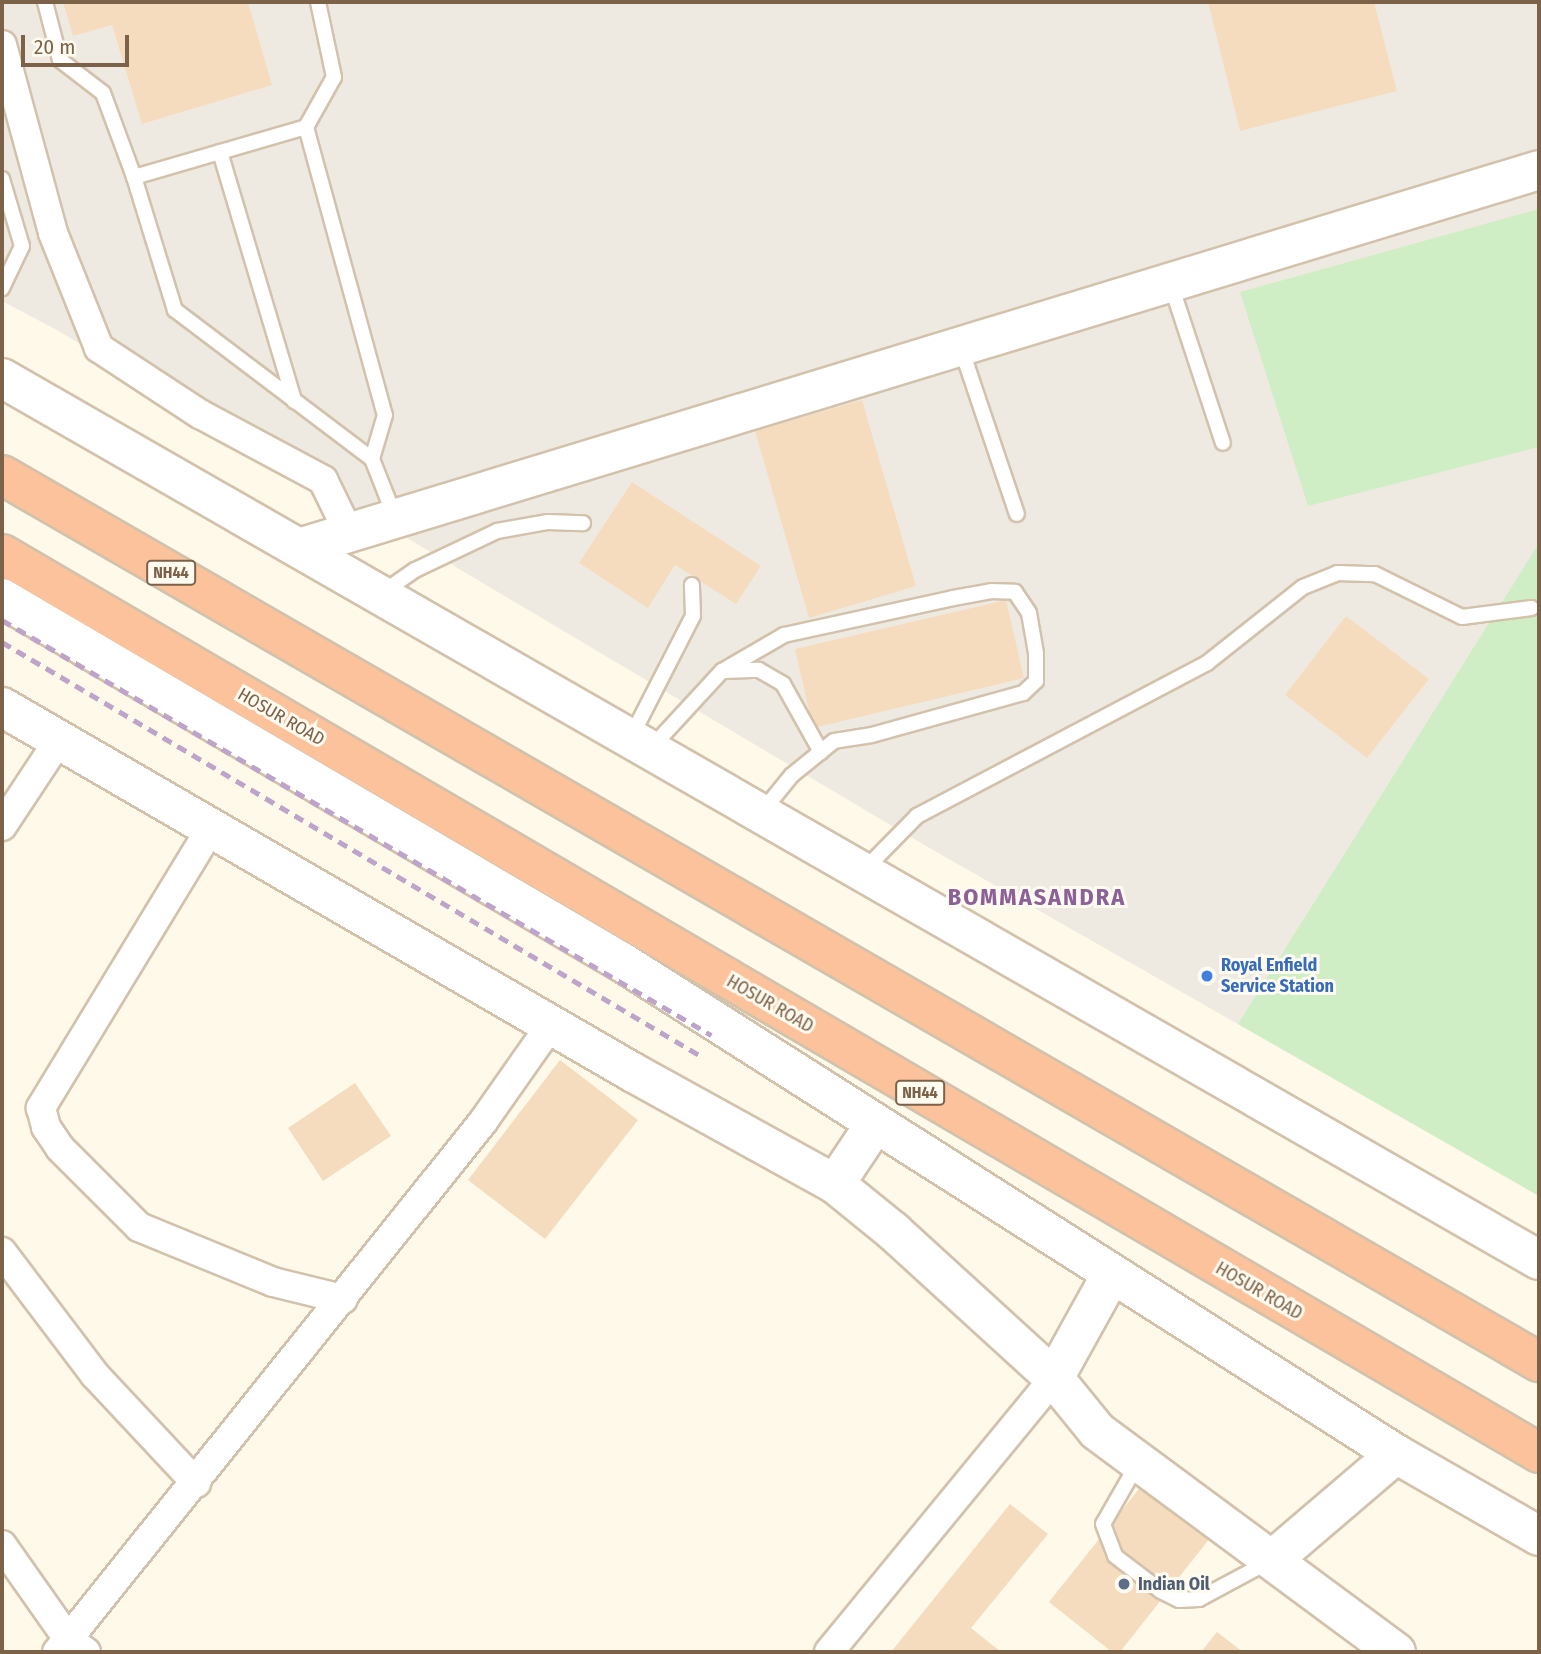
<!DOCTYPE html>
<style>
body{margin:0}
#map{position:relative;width:1541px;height:1654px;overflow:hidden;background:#fef9e8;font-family:"Fira Sans Condensed",sans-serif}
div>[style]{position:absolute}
.industrial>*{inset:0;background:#efeae1}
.green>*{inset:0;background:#d0eec5}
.building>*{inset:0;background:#f6dcbe}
.roads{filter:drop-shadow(2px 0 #d2c2ac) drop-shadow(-2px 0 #d2c2ac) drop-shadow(0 2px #d2c2ac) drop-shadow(0 -2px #d2c2ac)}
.lane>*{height:14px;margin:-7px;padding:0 7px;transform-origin:7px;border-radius:7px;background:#fff}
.street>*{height:28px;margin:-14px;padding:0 14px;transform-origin:14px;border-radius:14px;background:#fff}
.secondary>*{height:38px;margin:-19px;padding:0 19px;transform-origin:19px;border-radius:19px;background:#fff}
.highway>*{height:38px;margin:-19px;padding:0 19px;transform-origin:19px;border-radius:19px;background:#fcc29b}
.rail>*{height:5px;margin-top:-2.5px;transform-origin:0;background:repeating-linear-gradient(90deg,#bea4ca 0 10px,transparent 0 17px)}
.dots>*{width:19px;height:19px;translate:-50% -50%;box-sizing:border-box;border:4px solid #fffbf0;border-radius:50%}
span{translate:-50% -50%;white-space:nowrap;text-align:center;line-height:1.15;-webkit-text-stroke:6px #fffbf0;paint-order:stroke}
.shield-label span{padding:2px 5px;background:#fffbf0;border:2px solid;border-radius:5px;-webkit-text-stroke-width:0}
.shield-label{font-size:16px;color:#7b6249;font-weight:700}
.street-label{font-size:18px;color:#7b6249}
.shop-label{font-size:18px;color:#366cbe;font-weight:700}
.left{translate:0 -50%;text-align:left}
.service-label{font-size:18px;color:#4e5e75;font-weight:700}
.district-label{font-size:24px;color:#8c6197;font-weight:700;letter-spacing:2px}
.frame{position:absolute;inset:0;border:4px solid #7b6249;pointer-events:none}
.scale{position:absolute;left:21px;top:35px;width:108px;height:32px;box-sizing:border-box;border:4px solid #7b6249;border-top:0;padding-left:9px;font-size:21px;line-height:24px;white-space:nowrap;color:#7b6249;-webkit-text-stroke:5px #fffbf0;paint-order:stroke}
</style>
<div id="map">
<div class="industrial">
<i style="clip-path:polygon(2px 2px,1539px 2px,1539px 1196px,919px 842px,55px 329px,2px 301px)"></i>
</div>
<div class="green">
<i style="clip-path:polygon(1539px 209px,1539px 447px,1308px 506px,1240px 292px)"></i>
<i style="clip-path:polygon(1539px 543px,1539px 1196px,1238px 1024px)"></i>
</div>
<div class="building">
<i style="clip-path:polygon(63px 2px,248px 2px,272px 85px,142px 124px,112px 25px,73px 36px)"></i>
<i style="clip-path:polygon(1208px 2px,1374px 2px,1397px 91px,1240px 131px)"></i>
<i style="clip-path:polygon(862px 400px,916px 586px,809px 618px,755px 431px)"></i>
<i style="clip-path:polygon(632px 482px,761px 566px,736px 604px,675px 565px,648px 608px,579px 563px)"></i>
<i style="clip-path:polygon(1006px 600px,1024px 678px,813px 728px,795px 649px)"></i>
<i style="clip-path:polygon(1346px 616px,1429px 679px,1367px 758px,1285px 695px)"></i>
<i style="clip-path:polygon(560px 1060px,638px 1120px,545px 1239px,468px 1180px)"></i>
<i style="clip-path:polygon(355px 1083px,391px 1136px,323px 1181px,288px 1128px)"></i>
<i style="clip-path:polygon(1142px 1485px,1210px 1538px,1120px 1652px,1112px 1652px,1049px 1602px)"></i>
<i style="clip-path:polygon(1010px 1504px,1048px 1534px,971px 1628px,1001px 1652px,891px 1652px)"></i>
<i style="clip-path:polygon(1217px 1632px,1243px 1652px,1201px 1652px)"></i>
</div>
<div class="roads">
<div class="lane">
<i style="left:45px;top:2px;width:60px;rotate:75.5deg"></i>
<i style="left:60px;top:60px;width:54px;rotate:37.5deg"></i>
<i style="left:103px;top:93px;width:90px;rotate:69.7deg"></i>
<i style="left:134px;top:177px;width:139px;rotate:72.9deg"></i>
<i style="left:175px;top:310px;width:247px;rotate:37.1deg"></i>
<i style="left:372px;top:459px;width:62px;rotate:68.4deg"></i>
<i style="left:318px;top:2px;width:77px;rotate:78deg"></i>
<i style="left:334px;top:77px;width:57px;rotate:119.2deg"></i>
<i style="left:306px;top:127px;width:299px;rotate:74.7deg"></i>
<i style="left:385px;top:415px;width:46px;rotate:106.5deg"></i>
<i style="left:220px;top:152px;width:260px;rotate:73.4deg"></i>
<i style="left:134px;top:177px;width:179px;rotate:-16.2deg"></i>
<i style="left:2px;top:179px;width:70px;rotate:73.4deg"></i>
<i style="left:22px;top:246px;width:47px;rotate:115.5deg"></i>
<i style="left:1171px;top:285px;width:166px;rotate:71.8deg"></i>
<i style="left:961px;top:348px;width:175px;rotate:71.4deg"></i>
<i style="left:382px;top:593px;width:40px;rotate:-34.9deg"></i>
<i style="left:415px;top:570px;width:91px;rotate:-25.4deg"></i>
<i style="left:497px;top:531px;width:52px;rotate:-10deg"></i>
<i style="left:548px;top:522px;width:35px;rotate:2deg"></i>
<i style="left:724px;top:671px;width:35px;rotate:-2deg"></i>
<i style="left:759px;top:670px;width:28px;rotate:30deg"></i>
<i style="left:783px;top:684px;width:78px;rotate:60.8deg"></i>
<i style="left:631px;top:737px;width:136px;rotate:-62.9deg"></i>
<i style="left:693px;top:616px;width:31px;rotate:-92deg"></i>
<i style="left:651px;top:748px;width:105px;rotate:-47.3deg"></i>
<i style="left:722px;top:671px;width:72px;rotate:-30.1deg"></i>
<i style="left:784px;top:635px;width:173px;rotate:-12.3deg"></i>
<i style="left:953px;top:598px;width:39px;rotate:-10deg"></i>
<i style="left:991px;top:591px;width:24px;rotate:2deg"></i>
<i style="left:1015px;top:592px;width:25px;rotate:56deg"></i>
<i style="left:1029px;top:613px;width:41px;rotate:80.1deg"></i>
<i style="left:1036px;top:653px;width:28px;rotate:90deg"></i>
<i style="left:1036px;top:681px;width:18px;rotate:137deg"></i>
<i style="left:1023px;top:693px;width:157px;rotate:164.5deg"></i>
<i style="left:872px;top:735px;width:38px;rotate:171deg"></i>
<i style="left:834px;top:741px;width:55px;rotate:140.9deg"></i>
<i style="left:791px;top:776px;width:46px;rotate:128.9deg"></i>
<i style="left:864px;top:870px;width:76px;rotate:-45.5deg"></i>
<i style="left:917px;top:816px;width:328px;rotate:-27.8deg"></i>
<i style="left:1207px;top:663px;width:122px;rotate:-38.4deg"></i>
<i style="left:1303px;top:587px;width:37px;rotate:-22deg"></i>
<i style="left:1337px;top:573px;width:38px;rotate:2deg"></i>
<i style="left:1375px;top:574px;width:97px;rotate:26.3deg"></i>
<i style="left:1462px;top:617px;width:70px;rotate:-7.4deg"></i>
<i style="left:1138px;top:1463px;width:70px;rotate:119.8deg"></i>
<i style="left:1103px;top:1524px;width:34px;rotate:69deg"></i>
<i style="left:1115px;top:1556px;width:58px;rotate:37.3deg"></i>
<i style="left:1161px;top:1591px;width:20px;rotate:27deg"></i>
<i style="left:1179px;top:1600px;width:20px;rotate:-3deg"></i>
<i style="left:1199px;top:1599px;width:78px;rotate:-28.2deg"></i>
</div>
<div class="street">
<i style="left:2px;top:45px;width:195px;rotate:74.8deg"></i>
<i style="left:53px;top:233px;width:124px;rotate:68.2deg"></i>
<i style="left:99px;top:348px;width:121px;rotate:33.2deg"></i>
<i style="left:200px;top:414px;width:140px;rotate:28.2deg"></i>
<i style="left:323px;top:480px;width:59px;rotate:63.9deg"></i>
<i style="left:2px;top:826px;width:103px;rotate:-56.5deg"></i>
<i style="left:211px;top:828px;width:328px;rotate:121.3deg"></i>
<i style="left:41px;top:1108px;width:20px;rotate:75deg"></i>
<i style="left:46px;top:1127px;width:25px;rotate:56deg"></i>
<i style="left:60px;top:1148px;width:112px;rotate:45deg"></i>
<i style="left:139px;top:1227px;width:145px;rotate:22.3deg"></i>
<i style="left:273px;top:1282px;width:72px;rotate:13.7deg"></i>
<i style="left:2px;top:1252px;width:154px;rotate:52.9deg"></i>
<i style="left:95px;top:1375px;width:148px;rotate:46.9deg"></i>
<i style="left:2px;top:1545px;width:115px;rotate:54.9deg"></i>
<i style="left:68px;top:1639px;width:17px;rotate:130deg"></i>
<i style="left:86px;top:1652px;width:22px;rotate:-144deg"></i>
<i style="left:68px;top:1639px;width:662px;rotate:-51.26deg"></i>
<i style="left:482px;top:1123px;width:120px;rotate:-54.9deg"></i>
<i style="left:829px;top:1652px;width:355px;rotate:-50.6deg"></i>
</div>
<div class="secondary">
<i style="left:2px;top:378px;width:1772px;rotate:29.85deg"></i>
<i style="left:299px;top:548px;width:1296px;rotate:-16.95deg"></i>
<i style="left:2px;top:598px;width:719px;rotate:30.42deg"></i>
<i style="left:622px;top:962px;width:917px;rotate:32.44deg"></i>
<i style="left:1396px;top:1454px;width:165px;rotate:29.8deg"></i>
<i style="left:2px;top:707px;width:730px;rotate:30.08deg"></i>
<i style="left:634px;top:1073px;width:230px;rotate:28.9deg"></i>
<i style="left:835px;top:1184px;width:75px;rotate:39deg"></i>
<i style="left:893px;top:1231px;width:218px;rotate:42.4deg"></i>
<i style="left:1054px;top:1378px;width:68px;rotate:50.9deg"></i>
<i style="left:1097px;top:1431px;width:372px;rotate:36.5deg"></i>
<i style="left:835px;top:1184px;width:72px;rotate:-56.3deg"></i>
<i style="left:1054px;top:1378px;width:118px;rotate:-61deg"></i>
<i style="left:1272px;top:1560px;width:163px;rotate:-40.5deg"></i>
</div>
<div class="highway">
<i style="left:2px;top:475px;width:1775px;rotate:29.99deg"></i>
<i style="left:2px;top:554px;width:1781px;rotate:30.32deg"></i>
</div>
</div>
<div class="rail">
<i style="left:2px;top:620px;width:822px;rotate:30.34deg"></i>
<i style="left:2px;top:642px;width:812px;rotate:30.64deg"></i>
</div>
<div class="dots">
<i style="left:1207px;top:976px;background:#3f7fe0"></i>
<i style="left:1124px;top:1584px;background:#5c6f8a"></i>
</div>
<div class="shield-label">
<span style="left:171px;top:573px">NH44</span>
<span style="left:920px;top:1093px">NH44</span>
</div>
<div class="street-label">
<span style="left:281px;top:717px;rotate:30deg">HOSUR ROAD</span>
<span style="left:770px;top:1004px;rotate:30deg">HOSUR ROAD</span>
<span style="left:1259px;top:1291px;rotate:30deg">HOSUR ROAD</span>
</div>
<div class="shop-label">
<span class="left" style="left:1221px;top:976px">Royal Enfield<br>Service Station</span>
</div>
<div class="service-label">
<span class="left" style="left:1138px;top:1584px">Indian Oil</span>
</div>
<div class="district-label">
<span style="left:1037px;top:898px">BOMMASANDRA</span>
</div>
<div class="frame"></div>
<div class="scale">20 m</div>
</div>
